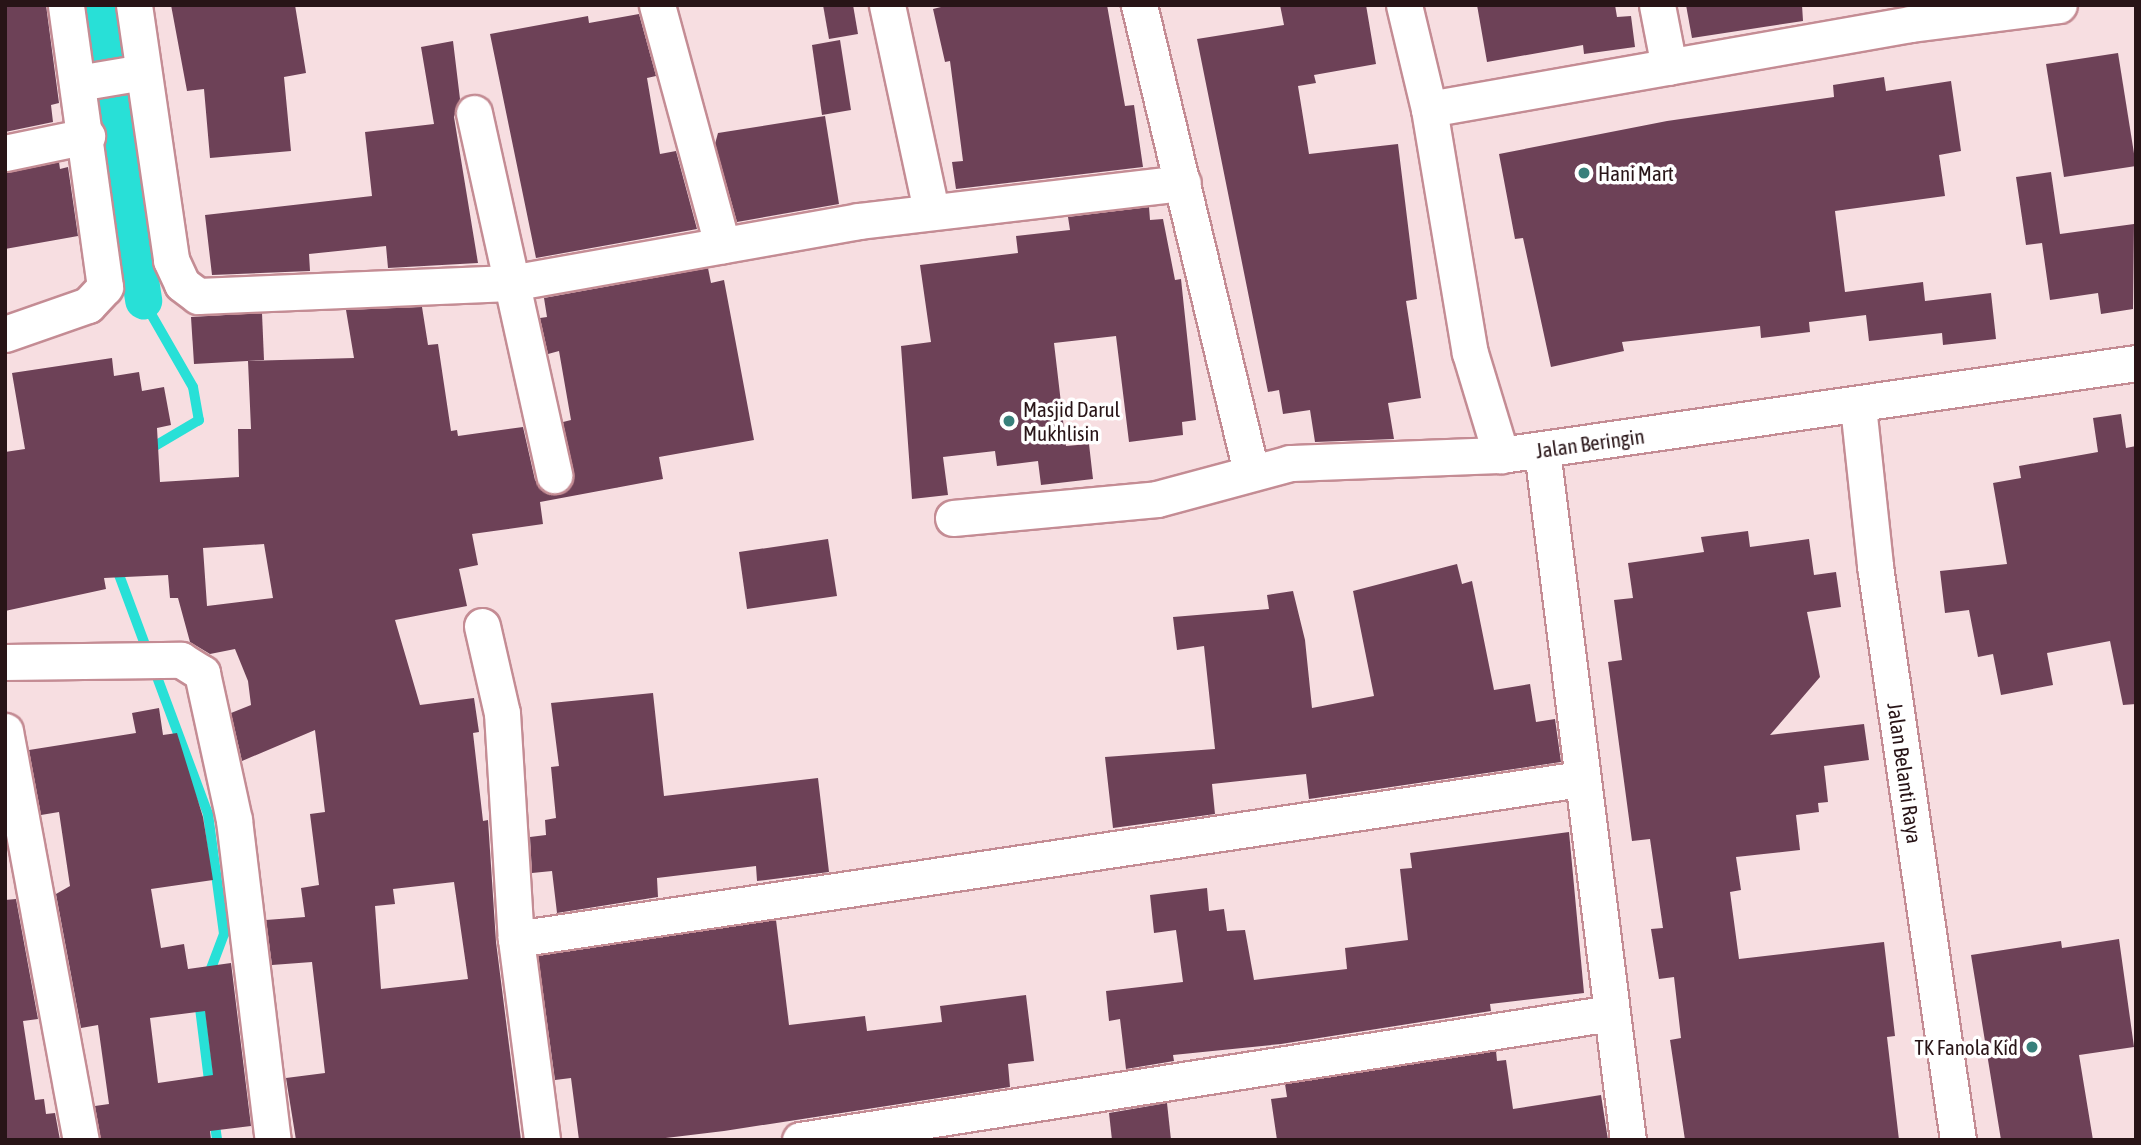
<!DOCTYPE html>
<style>
body{margin:0}
#map{position:relative;width:2141px;height:1145px;overflow:hidden;background:#f7dee1;font-family:"Asap Condensed",sans-serif}
div>[style]{position:absolute}
.stream>*{height:10px;margin:-5px;padding:0 5px;transform-origin:5px;border-radius:5px;background:#28e0d7}
.canal>*{height:37px;margin:-18.5px;padding:0 18.5px;transform-origin:18.5px;border-radius:18.5px;background:#28e0d7}
.building>*{inset:0;background:#6d4157}
.roads{filter:drop-shadow(2px 0 #c48c94) drop-shadow(-2px 0 #c48c94) drop-shadow(0 2px #c48c94) drop-shadow(0 -2px #c48c94)}
.street>*{height:35px;margin:-17.5px;padding:0 17.5px;transform-origin:17.5px;border-radius:17.5px;background:#fff}
.dots>*{width:19px;height:19px;translate:-50% -50%;box-sizing:border-box;border:4px solid #fff;border-radius:50%}
span{translate:-50% -50%;white-space:nowrap;text-align:center;line-height:1.15;-webkit-text-stroke:7px #fff;paint-order:stroke}
.poi-label{font-size:21px;color:#281417}
.left{translate:0 -50%;text-align:left}
.right{translate:-100% -50%;text-align:right}
.street-label{font-size:21px;color:#281417}
.frame{position:absolute;inset:0;border:7px solid #281417;pointer-events:none}
</style>
<div id="map">
<div class="stream">
<i style="left:143px;top:300px;width:100px;rotate:60.1deg"></i>
<i style="left:193px;top:387px;width:34px;rotate:80deg"></i>
<i style="left:199px;top:420px;width:59px;rotate:149.5deg"></i>
<i style="left:115px;top:564px;width:267px;rotate:69.6deg"></i>
<i style="left:208px;top:814px;width:121px;rotate:82.4deg"></i>
<i style="left:224px;top:934px;width:48px;rotate:110.7deg"></i>
<i style="left:199px;top:1000px;width:89px;rotate:82.9deg"></i>
<i style="left:214px;top:1118px;width:22px;rotate:82deg"></i>
</div>
<div class="canal">
<i style="left:97px;top:5px;width:299px;rotate:81.1deg"></i>
</div>
<div class="building">
<i style="clip-path:polygon(5px 5px,46px 5px,59px 103px,51px 105px,53px 122px,5px 132px)"></i>
<i style="clip-path:polygon(171px 5px,295px 5px,306px 73px,284px 77px,291px 151px,210px 158px,204px 89px,187px 91px)"></i>
<i style="clip-path:polygon(823px 5px,853px 5px,858px 34px,829px 39px)"></i>
<i style="clip-path:polygon(949px 5px,1107px 5px,1125px 106px,1134px 105px,1143px 167px,956px 189px,952px 162px,963px 161px,950px 61px,945px 62px,933px 9px)"></i>
<i style="clip-path:polygon(1280px 5px,1366px 5px,1376px 64px,1314px 75px,1316px 83px,1298px 86px,1309px 154px,1398px 144px,1417px 299px,1406px 301px,1421px 398px,1388px 403px,1394px 439px,1315px 442px,1310px 410px,1283px 414px,1279px 390px,1268px 392px,1197px 39px,1284px 25px)"></i>
<i style="clip-path:polygon(1477px 5px,1615px 5px,1617px 17px,1631px 16px,1635px 47px,1584px 54px,1583px 45px,1487px 62px)"></i>
<i style="clip-path:polygon(1686px 5px,1802px 5px,1803px 21px,1692px 38px)"></i>
<i style="clip-path:polygon(639px 14px,656px 76px,647px 78px,660px 154px,676px 151px,697px 229px,536px 258px,490px 34px,588px 16px,589px 23px)"></i>
<i style="clip-path:polygon(840px 40px,851px 110px,822px 115px,812px 45px)"></i>
<i style="clip-path:polygon(453px 41px,460px 99px,454px 117px,478px 263px,388px 268px,386px 246px,309px 254px,310px 271px,212px 275px,205px 215px,372px 196px,365px 132px,434px 124px,421px 47px)"></i>
<i style="clip-path:polygon(2118px 53px,2136px 166px,2064px 177px,2046px 64px)"></i>
<i style="clip-path:polygon(1884px 77px,1886px 91px,1951px 81px,1961px 151px,1939px 155px,1945px 196px,1835px 211px,1845px 292px,1923px 282px,1925px 301px,1991px 293px,1996px 339px,1943px 345px,1942px 333px,1869px 341px,1866px 315px,1809px 322px,1810px 332px,1761px 338px,1760px 326px,1622px 342px,1624px 351px,1551px 367px,1523px 238px,1515px 239px,1499px 154px,1667px 121px,1834px 97px,1833px 85px)"></i>
<i style="clip-path:polygon(825px 116px,839px 204px,737px 222px,715px 144px,718px 133px)"></i>
<i style="clip-path:polygon(59px 162px,60px 169px,68px 167px,78px 236px,5px 249px,5px 173px)"></i>
<i style="clip-path:polygon(2051px 172px,2060px 234px,2134px 224px,2133px 309px,2101px 314px,2098px 293px,2050px 300px,2042px 243px,2026px 245px,2016px 177px)"></i>
<i style="clip-path:polygon(1149px 207px,1150px 220px,1163px 219px,1175px 280px,1181px 279px,1196px 420px,1182px 422px,1183px 435px,1129px 442px,1116px 336px,1054px 343px,1066px 446px,1089px 444px,1093px 479px,1041px 485px,1038px 461px,997px 466px,995px 451px,943px 457px,948px 495px,912px 499px,901px 346px,931px 342px,920px 265px,1018px 253px,1016px 236px,1070px 230px,1068px 217px)"></i>
<i style="clip-path:polygon(evenodd,708px 268px,711px 283px,724px 280px,754px 440px,659px 457px,663px 479px,540px 502px,543px 524px,472px 534px,478px 565px,459px 569px,467px 606px,395px 620px,420px 705px,474px 698px,479px 732px,473px 733px,483px 821px,488px 820px,496px 942px,521px 1140px,296px 1140px,286px 1078px,325px 1073px,312px 962px,272px 965px,266px 920px,305px 917px,301px 888px,319px 885px,310px 814px,325px 812px,315px 730px,242px 761px,231px 713px,251px 705px,248px 681px,235px 649px,210px 654px,190px 642px,178px 598px,170px 598px,168px 575px,104px 578px,106px 589px,5px 611px,5px 452px,25px 449px,12px 373px,112px 358px,114px 376px,139px 372px,142px 391px,164px 387px,171px 425px,157px 428px,160px 482px,239px 477px,238px 429px,251px 429px,248px 361px,354px 358px,346px 310px,422px 307px,428px 345px,438px 344px,451px 431px,457px 430px,458px 436px,523px 427px,535px 480px,547px 494px,558px 495px,573px 480px,563px 422px,571px 420px,559px 351px,548px 354px,540px 318px,547px 317px,544px 298px,708px 268px,264px 544px,273px 598px,207px 606px,203px 548px,264px 544px,708px 268px,454px 882px,468px 979px,381px 989px,375px 906px,395px 904px,393px 889px,454px 882px)"></i>
<i style="clip-path:polygon(262px 313px,264px 360px,194px 364px,191px 317px)"></i>
<i style="clip-path:polygon(2121px 414px,2126px 448px,2136px 446px,2136px 704px,2123px 705px,2110px 641px,2047px 653px,2053px 685px,2001px 695px,1993px 654px,1978px 657px,1969px 610px,1945px 613px,1940px 571px,2007px 564px,1993px 483px,2021px 478px,2019px 466px,2098px 452px,2093px 418px)"></i>
<i style="clip-path:polygon(1748px 531px,1750px 547px,1809px 539px,1814px 575px,1836px 572px,1841px 607px,1807px 612px,1820px 677px,1770px 735px,1864px 724px,1869px 760px,1824px 766px,1828px 802px,1818px 803px,1819px 812px,1796px 815px,1800px 850px,1736px 857px,1741px 890px,1730px 892px,1739px 959px,1884px 942px,1895px 1036px,1887px 1037px,1899px 1140px,1685px 1140px,1670px 1040px,1681px 1038px,1674px 977px,1659px 979px,1651px 929px,1663px 928px,1650px 839px,1632px 841px,1608px 662px,1622px 660px,1614px 600px,1633px 598px,1628px 563px,1704px 552px,1701px 537px)"></i>
<i style="clip-path:polygon(828px 539px,837px 596px,747px 609px,739px 552px)"></i>
<i style="clip-path:polygon(1457px 564px,1462px 584px,1472px 581px,1494px 690px,1530px 684px,1536px 722px,1555px 719px,1561px 762px,1309px 799px,1306px 774px,1212px 784px,1215px 814px,1113px 828px,1105px 757px,1215px 749px,1204px 646px,1177px 650px,1173px 617px,1269px 609px,1267px 595px,1293px 591px,1305px 640px,1312px 708px,1374px 696px,1353px 591px)"></i>
<i style="clip-path:polygon(653px 693px,664px 796px,818px 778px,829px 872px,757px 881px,756px 866px,657px 878px,658px 897px,557px 913px,552px 871px,532px 873px,530px 837px,546px 835px,545px 820px,556px 818px,551px 767px,559px 766px,551px 703px)"></i>
<i style="clip-path:polygon(evenodd,159px 708px,163px 735px,177px 733px,203px 817px,213px 880px,151px 889px,161px 948px,184px 944px,188px 969px,231px 963px,251px 1126px,210px 1131px,211px 1140px,101px 1140px,95px 1106px,109px 1104px,98px 1025px,81px 1028px,56px 894px,70px 886px,59px 812px,41px 815px,29px 750px,136px 733px,132px 713px,159px 708px,205px 1011px,213px 1075px,158px 1083px,150px 1018px,205px 1011px)"></i>
<i style="clip-path:polygon(1569px 832px,1584px 993px,1490px 1004px,1491px 1011px,1281px 1044px,1173px 1055px,1174px 1061px,1126px 1069px,1120px 1019px,1109px 1021px,1106px 991px,1183px 982px,1176px 930px,1154px 933px,1150px 895px,1207px 888px,1209px 911px,1224px 909px,1227px 931px,1245px 930px,1254px 980px,1347px 969px,1345px 948px,1408px 940px,1400px 869px,1412px 868px,1410px 853px)"></i>
<i style="clip-path:polygon(16px 899px,38px 1019px,23px 1021px,35px 1100px,44px 1099px,46px 1114px,55px 1113px,60px 1140px,5px 1140px,5px 900px)"></i>
<i style="clip-path:polygon(776px 920px,789px 1025px,865px 1016px,867px 1031px,942px 1022px,940px 1006px,1026px 995px,1034px 1061px,1008px 1064px,1010px 1087px,724px 1131px,649px 1140px,579px 1140px,571px 1078px,555px 1080px,538px 956px)"></i>
<i style="clip-path:polygon(2119px 939px,2134px 1047px,2079px 1055px,2093px 1140px,2001px 1140px,1971px 955px,2061px 941px,2062px 948px)"></i>
<i style="clip-path:polygon(1496px 1051px,1497px 1061px,1506px 1060px,1513px 1109px,1601px 1095px,1608px 1140px,1277px 1140px,1271px 1099px,1287px 1097px,1285px 1084px)"></i>
<i style="clip-path:polygon(1167px 1103px,1171px 1140px,1112px 1140px,1109px 1113px)"></i>
</div>
<div class="roads">
<div class="street">
<i style="left:134px;top:5px;width:258px;rotate:81.7deg"></i>
<i style="left:171px;top:260px;width:26px;rotate:65deg"></i>
<i style="left:182px;top:284px;width:20px;rotate:37deg"></i>
<i style="left:198px;top:296px;width:313px;rotate:-2.4deg"></i>
<i style="left:511px;top:283px;width:352px;rotate:-10.1deg"></i>
<i style="left:858px;top:221px;width:327px;rotate:-6.7deg"></i>
<i style="left:657px;top:5px;width:249px;rotate:74.8deg"></i>
<i style="left:887px;top:5px;width:211px;rotate:77.9deg"></i>
<i style="left:1139px;top:5px;width:478px;rotate:76.5deg"></i>
<i style="left:1404px;top:5px;width:107px;rotate:76.5deg"></i>
<i style="left:1429px;top:109px;width:247px;rotate:80.5deg"></i>
<i style="left:1470px;top:353px;width:107px;rotate:73.1deg"></i>
<i style="left:1657px;top:5px;width:63px;rotate:79deg"></i>
<i style="left:78px;top:83px;width:66px;rotate:-9.6deg"></i>
<i style="left:1429px;top:109px;width:489px;rotate:-10deg"></i>
<i style="left:1911px;top:24px;width:149px;rotate:-7.3deg"></i>
<i style="left:474px;top:113px;width:371px;rotate:77.5deg"></i>
<i style="left:5px;top:153px;width:84px;rotate:-11.7deg"></i>
<i style="left:5px;top:334px;width:88px;rotate:-19.3deg"></i>
<i style="left:88px;top:305px;width:25px;rotate:-47deg"></i>
<i style="left:105px;top:287px;width:285px;rotate:-97.9deg"></i>
<i style="left:1858px;top:406px;width:161px;rotate:83.9deg"></i>
<i style="left:1875px;top:566px;width:580px;rotate:81.77deg"></i>
<i style="left:1542px;top:450px;width:695px;rotate:82.9deg"></i>
<i style="left:953px;top:518px;width:205px;rotate:-5.3deg"></i>
<i style="left:1157px;top:499px;width:138px;rotate:-15.1deg"></i>
<i style="left:1290px;top:463px;width:211px;rotate:-2.2deg"></i>
<i style="left:1501px;top:455px;width:642px;rotate:-8.24deg"></i>
<i style="left:482px;top:626px;width:89px;rotate:77.1deg"></i>
<i style="left:502px;top:713px;width:226px;rotate:86.5deg"></i>
<i style="left:516px;top:939px;width:203px;rotate:82.6deg"></i>
<i style="left:5px;top:662px;width:176px;rotate:-0.7deg"></i>
<i style="left:181px;top:660px;width:25px;rotate:32deg"></i>
<i style="left:202px;top:673px;width:150px;rotate:77.7deg"></i>
<i style="left:234px;top:820px;width:322px;rotate:83.1deg"></i>
<i style="left:5px;top:731px;width:416px;rotate:79.5deg"></i>
<i style="left:516px;top:939px;width:1076px;rotate:-8.55deg"></i>
<i style="left:800px;top:1140px;width:821px;rotate:-8.9deg"></i>
</div>
</div>
<div class="dots">
<i style="left:1584px;top:173px;background:#38807b"></i>
<i style="left:1009px;top:421px;background:#38807b"></i>
<i style="left:2032px;top:1047px;background:#38807b"></i>
</div>
<div class="poi-label">
<span class="left" style="left:1598px;top:173px">Hani Mart</span>
<span class="left" style="left:1023px;top:421px">Masjid Darul<br>Mukhlisin</span>
<span class="right" style="left:2018px;top:1047px">TK Fanola Kid</span>
</div>
<div class="street-label">
<span style="left:1590px;top:443px;rotate:-8deg">Jalan Beringin</span>
<span style="left:1905px;top:773px;rotate:82deg">Jalan Belanti Raya</span>
</div>
<div class="frame"></div>
</div>
